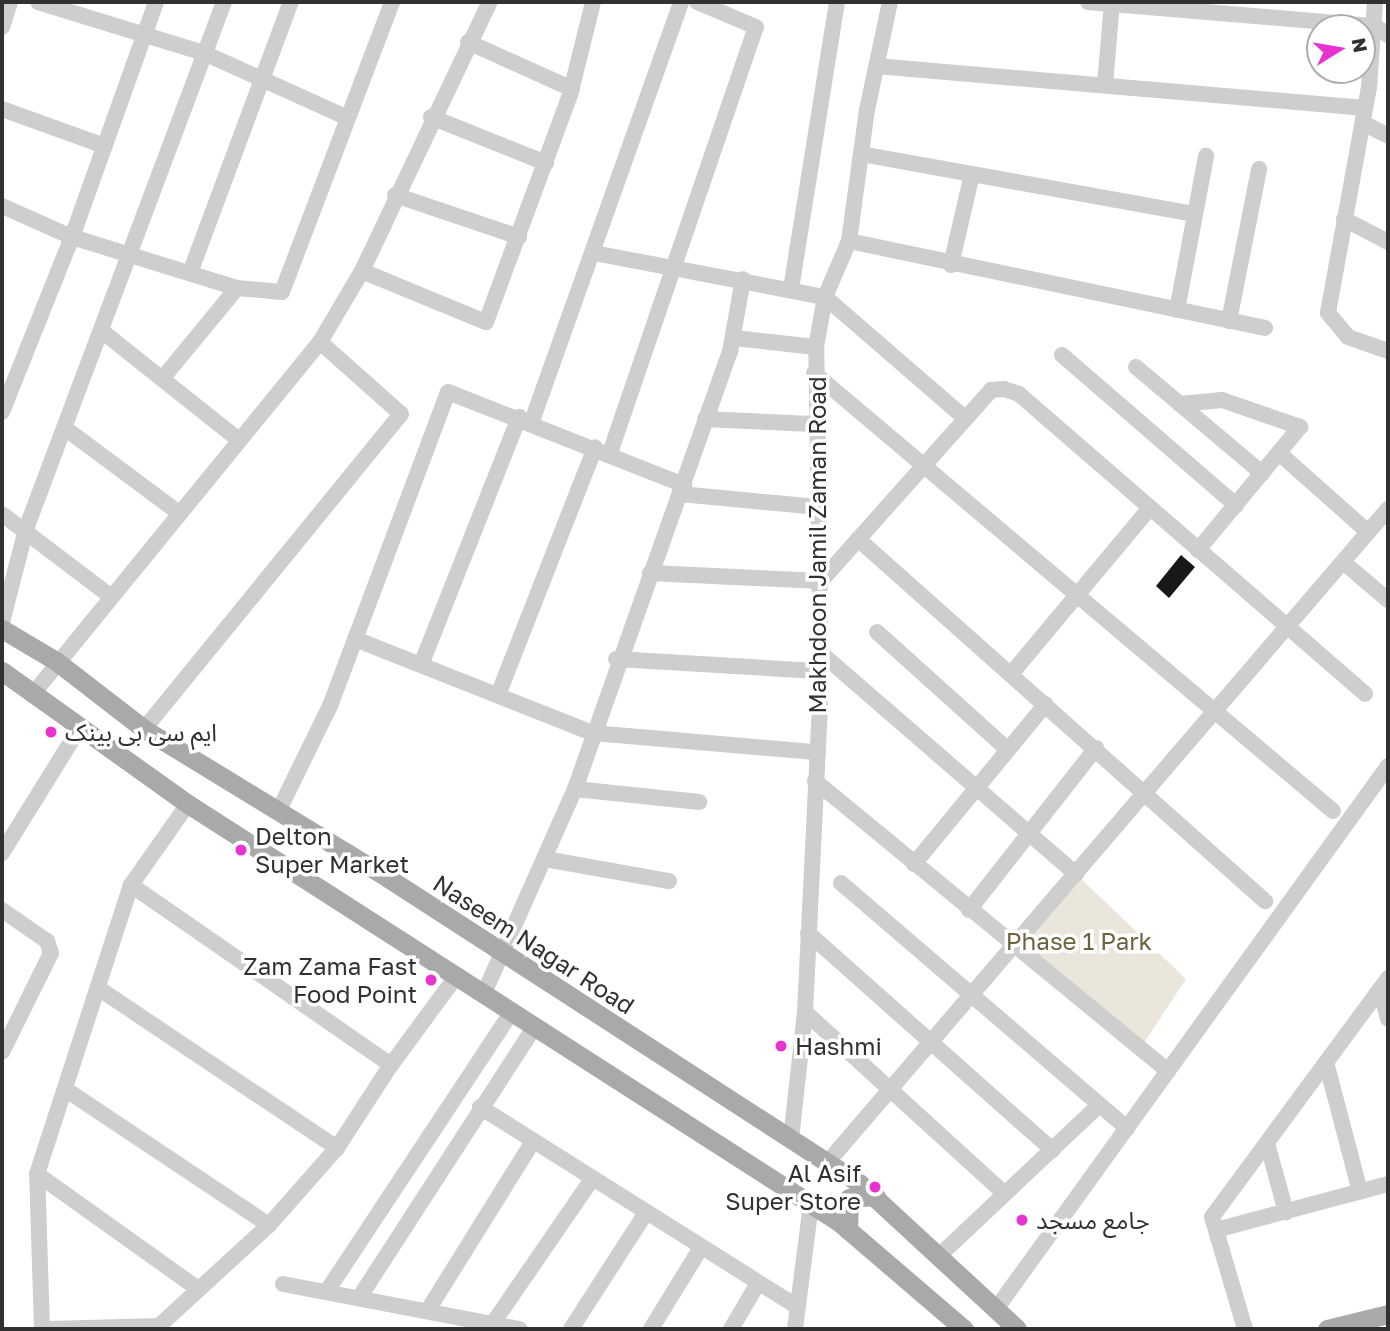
<!DOCTYPE html>
<meta charset="utf-8">
<style>
body{margin:0}
#map{position:relative;width:1390px;height:1331px;overflow:hidden;background:#fff;font-family:"Golos Text","Noto Sans Arabic",sans-serif}
div>[style]{position:absolute}
.green>*{inset:0;background:#ebe6dc}
.building>*{inset:0;background:#181818}
.minor>*{height:16px;margin:-8px;padding:0 8px;transform-origin:8px;border-radius:8px;background:#cecece}
.major>*{height:19px;margin:-9.5px;padding:0 9.5px;transform-origin:9.5px;border-radius:9.5px;background:#a9a9a9}
.dots>*{width:19px;height:19px;translate:-50% -50%;box-sizing:border-box;border:4px solid #fff;border-radius:50%}
span{translate:-50% -50%;white-space:nowrap;text-align:center;line-height:1.15;-webkit-text-stroke:7px #fff;paint-order:stroke}
.street-label{font-size:24px;color:#313131}
.poi-label{font-size:24px;color:#313131}
.left{translate:0 -50%;text-align:left}
.right{translate:-100% -50%;text-align:right}
.park-label{font-size:24px;color:#6e613d}
.frame{position:absolute;inset:0;border:4px solid #313131;pointer-events:none}
.north{position:absolute;left:1306px;top:14px;width:70px;height:70px;box-sizing:border-box;background:#fff;border:2px solid #adadad;border-radius:50%;rotate:79deg;font-size:19px;font-weight:700;line-height:28px;text-align:center;color:#313131}
.north::after{content:'';display:block;margin:auto;width:24px;height:32px;background:#e833d1;clip-path:polygon(50% 0,100% 100%,50% 72%,0 100%)}
</style>
<div id="map">
<div class="green">
<i style="clip-path:polygon(1076px 874px,1186px 979px,1140px 1049px,1013px 947px)"></i>
</div>
<div class="building">
<i style="clip-path:polygon(1181px 555px,1195px 567px,1169px 598px,1156px 586px)"></i>
</div>
<div class="minor">
<i style="left:38px;top:2px;width:174px;rotate:17.1deg"></i>
<i style="left:204px;top:53px;width:156px;rotate:24.3deg"></i>
<i style="left:1088px;top:2px;width:288px;rotate:4.8deg"></i>
<i style="left:1375px;top:26px;width:16px;rotate:35deg"></i>
<i style="left:1375px;top:2px;width:85px;rotate:94deg"></i>
<i style="left:1369px;top:87px;width:230px;rotate:100.3deg"></i>
<i style="left:1328px;top:313px;width:31px;rotate:50deg"></i>
<i style="left:1348px;top:337px;width:42px;rotate:19.3deg"></i>
<i style="left:2px;top:27px;width:26px;rotate:-72deg"></i>
<i style="left:468px;top:42px;width:114px;rotate:24.3deg"></i>
<i style="left:876px;top:66px;width:491px;rotate:4.9deg"></i>
<i style="left:1105px;top:85px;width:83px;rotate:-85.2deg"></i>
<i style="left:2px;top:109px;width:109px;rotate:19.9deg"></i>
<i style="left:431px;top:117px;width:124px;rotate:21.8deg"></i>
<i style="left:1363px;top:123px;width:28px;rotate:27deg"></i>
<i style="left:861px;top:154px;width:339px;rotate:10.2deg"></i>
<i style="left:395px;top:195px;width:131px;rotate:18.7deg"></i>
<i style="left:2px;top:206px;width:77px;rotate:23.9deg"></i>
<i style="left:72px;top:237px;width:250px;rotate:-70.3deg"></i>
<i style="left:1344px;top:219px;width:50px;rotate:27.6deg"></i>
<i style="left:849px;top:241px;width:425px;rotate:11.8deg"></i>
<i style="left:594px;top:253px;width:235px;rotate:10.8deg"></i>
<i style="left:825px;top:297px;width:186px;rotate:40.9deg"></i>
<i style="left:951px;top:265px;width:93px;rotate:-77deg"></i>
<i style="left:362px;top:271px;width:134px;rotate:22.4deg"></i>
<i style="left:486px;top:322px;width:242px;rotate:-69.7deg"></i>
<i style="left:570px;top:95px;width:96px;rotate:-76.1deg"></i>
<i style="left:190px;top:273px;width:289px;rotate:-69.6deg"></i>
<i style="left:791px;top:289px;width:291px;rotate:-80.9deg"></i>
<i style="left:1177px;top:310px;width:157px;rotate:-79.3deg"></i>
<i style="left:1229px;top:321px;width:155px;rotate:-78.8deg"></i>
<i style="left:103px;top:332px;width:174px;rotate:38.5deg"></i>
<i style="left:734px;top:338px;width:82px;rotate:6.3deg"></i>
<i style="left:320px;top:342px;width:82px;rotate:-59.4deg"></i>
<i style="left:362px;top:271px;width:298px;rotate:-64.6deg"></i>
<i style="left:1062px;top:355px;width:230px;rotate:40.8deg"></i>
<i style="left:1136px;top:367px;width:165px;rotate:40.1deg"></i>
<i style="left:814px;top:373px;width:679px;rotate:40.16deg"></i>
<i style="left:162px;top:379px;width:118px;rotate:-50.5deg"></i>
<i style="left:1180px;top:404px;width:42px;rotate:-5.4deg"></i>
<i style="left:1222px;top:400px;width:83px;rotate:19.1deg"></i>
<i style="left:1300px;top:427px;width:160px;rotate:129.7deg"></i>
<i style="left:2px;top:412px;width:188px;rotate:-68.2deg"></i>
<i style="left:72px;top:237px;width:173px;rotate:17.2deg"></i>
<i style="left:237px;top:288px;width:45px;rotate:5.1deg"></i>
<i style="left:282px;top:292px;width:310px;rotate:-69.2deg"></i>
<i style="left:705px;top:419px;width:108px;rotate:2.7deg"></i>
<i style="left:532px;top:421px;width:445px;rotate:-70.4deg"></i>
<i style="left:66px;top:429px;width:141px;rotate:36.6deg"></i>
<i style="left:610px;top:453px;width:450px;rotate:-71.1deg"></i>
<i style="left:756px;top:27px;width:64px;rotate:-157deg"></i>
<i style="left:1279px;top:453px;width:119px;rotate:41.6deg"></i>
<i style="left:680px;top:494px;width:139px;rotate:5.4deg"></i>
<i style="left:2px;top:514px;width:136px;rotate:37.2deg"></i>
<i style="left:858px;top:539px;width:545px;rotate:41.65deg"></i>
<i style="left:1343px;top:562px;width:59px;rotate:40.2deg"></i>
<i style="left:650px;top:573px;width:171px;rotate:2.7deg"></i>
<i style="left:821px;top:581px;width:256px;rotate:-48.3deg"></i>
<i style="left:991px;top:390px;width:13px;rotate:-4deg"></i>
<i style="left:1004px;top:389px;width:16px;rotate:18deg"></i>
<i style="left:1019px;top:394px;width:458px;rotate:40.9deg"></i>
<i style="left:2px;top:622px;width:96px;rotate:-75.5deg"></i>
<i style="left:26px;top:529px;width:563px;rotate:-69.41deg"></i>
<i style="left:877px;top:632px;width:176px;rotate:42deg"></i>
<i style="left:355px;top:639px;width:256px;rotate:21.6deg"></i>
<i style="left:593px;top:733px;width:224px;rotate:4.9deg"></i>
<i style="left:822px;top:654px;width:336px;rotate:40.9deg"></i>
<i style="left:616px;top:659px;width:205px;rotate:3.4deg"></i>
<i style="left:421px;top:665px;width:267px;rotate:-68.4deg"></i>
<i style="left:1011px;top:674px;width:217px;rotate:-50.1deg"></i>
<i style="left:32px;top:695px;width:456px;rotate:-50.8deg"></i>
<i style="left:320px;top:342px;width:108px;rotate:41.6deg"></i>
<i style="left:401px;top:414px;width:407px;rotate:129.2deg"></i>
<i style="left:498px;top:695px;width:266px;rotate:-68.6deg"></i>
<i style="left:815px;top:781px;width:457px;rotate:39.4deg"></i>
<i style="left:575px;top:789px;width:125px;rotate:6deg"></i>
<i style="left:278px;top:812px;width:118px;rotate:-63.9deg"></i>
<i style="left:330px;top:706px;width:335px;rotate:-69.4deg"></i>
<i style="left:448px;top:392px;width:254px;rotate:21.5deg"></i>
<i style="left:2px;top:853px;width:148px;rotate:-58.2deg"></i>
<i style="left:545px;top:859px;width:126px;rotate:10.1deg"></i>
<i style="left:914px;top:864px;width:207px;rotate:-50.5deg"></i>
<i style="left:841px;top:883px;width:377px;rotate:40.6deg"></i>
<i style="left:2px;top:910px;width:55px;rotate:34.6deg"></i>
<i style="left:47px;top:941px;width:13px;rotate:72deg"></i>
<i style="left:51px;top:953px;width:110px;rotate:116.3deg"></i>
<i style="left:969px;top:910px;width:206px;rotate:-51.9deg"></i>
<i style="left:808px;top:933px;width:327px;rotate:41.6deg"></i>
<i style="left:98px;top:988px;width:288px;rotate:33.8deg"></i>
<i style="left:1380px;top:989px;width:31px;rotate:75deg"></i>
<i style="left:485px;top:991px;width:221px;rotate:-66deg"></i>
<i style="left:575px;top:789px;width:464px;rotate:-70.5deg"></i>
<i style="left:730px;top:352px;width:74px;rotate:-79.9deg"></i>
<i style="left:805px;top:1012px;width:268px;rotate:42.3deg"></i>
<i style="left:1326px;top:1062px;width:134px;rotate:75.3deg"></i>
<i style="left:391px;top:1065px;width:112px;rotate:-53.7deg"></i>
<i style="left:65px;top:1089px;width:245px;rotate:33.7deg"></i>
<i style="left:480px;top:1107px;width:375px;rotate:32.2deg"></i>
<i style="left:791px;top:1139px;width:128px;rotate:-83.7deg"></i>
<i style="left:805px;top:1012px;width:326px;rotate:-87.2deg"></i>
<i style="left:821px;top:686px;width:339px;rotate:-90.8deg"></i>
<i style="left:816px;top:347px;width:51px;rotate:-79.8deg"></i>
<i style="left:825px;top:297px;width:61px;rotate:-66.8deg"></i>
<i style="left:849px;top:241px;width:132px;rotate:-82.2deg"></i>
<i style="left:867px;top:110px;width:110px;rotate:-78deg"></i>
<i style="left:1267px;top:1143px;width:72px;rotate:74.6deg"></i>
<i style="left:827px;top:1163px;width:862px;rotate:-49.38deg"></i>
<i style="left:37px;top:1174px;width:198px;rotate:35.5deg"></i>
<i style="left:1216px;top:1230px;width:178px;rotate:-15deg"></i>
<i style="left:940px;top:1255px;width:219px;rotate:-43.3deg"></i>
<i style="left:283px;top:1284px;width:241px;rotate:10.8deg"></i>
<i style="left:327px;top:1291px;width:335px;rotate:-56.5deg"></i>
<i style="left:361px;top:1295px;width:320px;rotate:-57.1deg"></i>
<i style="left:996px;top:1309px;width:670px;rotate:-54.17deg"></i>
<i style="left:428px;top:1310px;width:197px;rotate:-58.1deg"></i>
<i style="left:42px;top:1329px;width:155px;rotate:-91.8deg"></i>
<i style="left:37px;top:1174px;width:304px;rotate:-72deg"></i>
<i style="left:131px;top:885px;width:99px;rotate:-54.9deg"></i>
<i style="left:50px;top:1329px;width:109px;rotate:-1.6deg"></i>
<i style="left:159px;top:1326px;width:149px;rotate:-42.6deg"></i>
<i style="left:269px;top:1225px;width:103px;rotate:-48.6deg"></i>
<i style="left:337px;top:1148px;width:99px;rotate:-57deg"></i>
<i style="left:391px;top:1065px;width:316px;rotate:-145.3deg"></i>
<i style="left:489px;top:1329px;width:182px;rotate:-55.5deg"></i>
<i style="left:571px;top:1329px;width:137px;rotate:-57.2deg"></i>
<i style="left:651px;top:1329px;width:94px;rotate:-58.5deg"></i>
<i style="left:731px;top:1329px;width:51px;rotate:-59.4deg"></i>
<i style="left:795px;top:1329px;width:126px;rotate:-82.7deg"></i>
<i style="left:1245px;top:1329px;width:117px;rotate:-106.4deg"></i>
<i style="left:1212px;top:1217px;width:297px;rotate:-53.6deg"></i>
</div>
<div class="major">
<i style="left:2px;top:629px;width:63px;rotate:30.7deg"></i>
<i style="left:56px;top:661px;width:111px;rotate:37.7deg"></i>
<i style="left:144px;top:729px;width:286px;rotate:31.4deg"></i>
<i style="left:388px;top:878px;width:561px;rotate:32.93deg"></i>
<i style="left:859px;top:1183px;width:215px;rotate:42.7deg"></i>
<i style="left:2px;top:671px;width:229px;rotate:35.6deg"></i>
<i style="left:188px;top:804px;width:774px;rotate:32.7deg"></i>
<i style="left:839px;top:1222px;width:165px;rotate:40.6deg"></i>
<i style="left:848px;top:1230px;width:32px;rotate:-88deg"></i>
<i style="left:849px;top:1198px;width:27px;rotate:-4deg"></i>
<i style="left:1327px;top:1329px;width:63px;rotate:-13.8deg"></i>
</div>
<div class="dots">
<i style="left:51px;top:732px;background:#e833d1"></i>
<i style="left:241px;top:850px;background:#e833d1"></i>
<i style="left:431px;top:980px;background:#e833d1"></i>
<i style="left:781px;top:1046px;background:#e833d1"></i>
<i style="left:875px;top:1187px;background:#e833d1"></i>
<i style="left:1022px;top:1220px;background:#e833d1"></i>
</div>
<div class="street-label">
<span style="left:817px;top:545px;rotate:-90deg">Makhdoon Jamil Zaman Road</span>
<span style="left:534px;top:944px;rotate:33deg">Naseem Nagar Road</span>
</div>
<div class="poi-label">
<span class="left" style="left:65px;top:732px">ایم سی بی بینک</span>
<span class="left" style="left:255px;top:850px">Delton<br>Super Market</span>
<span class="right" style="left:417px;top:980px">Zam Zama Fast<br>Food Point</span>
<span class="left" style="left:795px;top:1046px">Hashmi</span>
<span class="right" style="left:861px;top:1187px">Al Asif<br>Super Store</span>
<span class="left" style="left:1036px;top:1220px">جامع مسجد</span>
</div>
<div class="park-label">
<span style="left:1079px;top:941px">Phase 1 Park</span>
</div>
<div class="frame"></div>
<div class="north">N</div>
</div>
